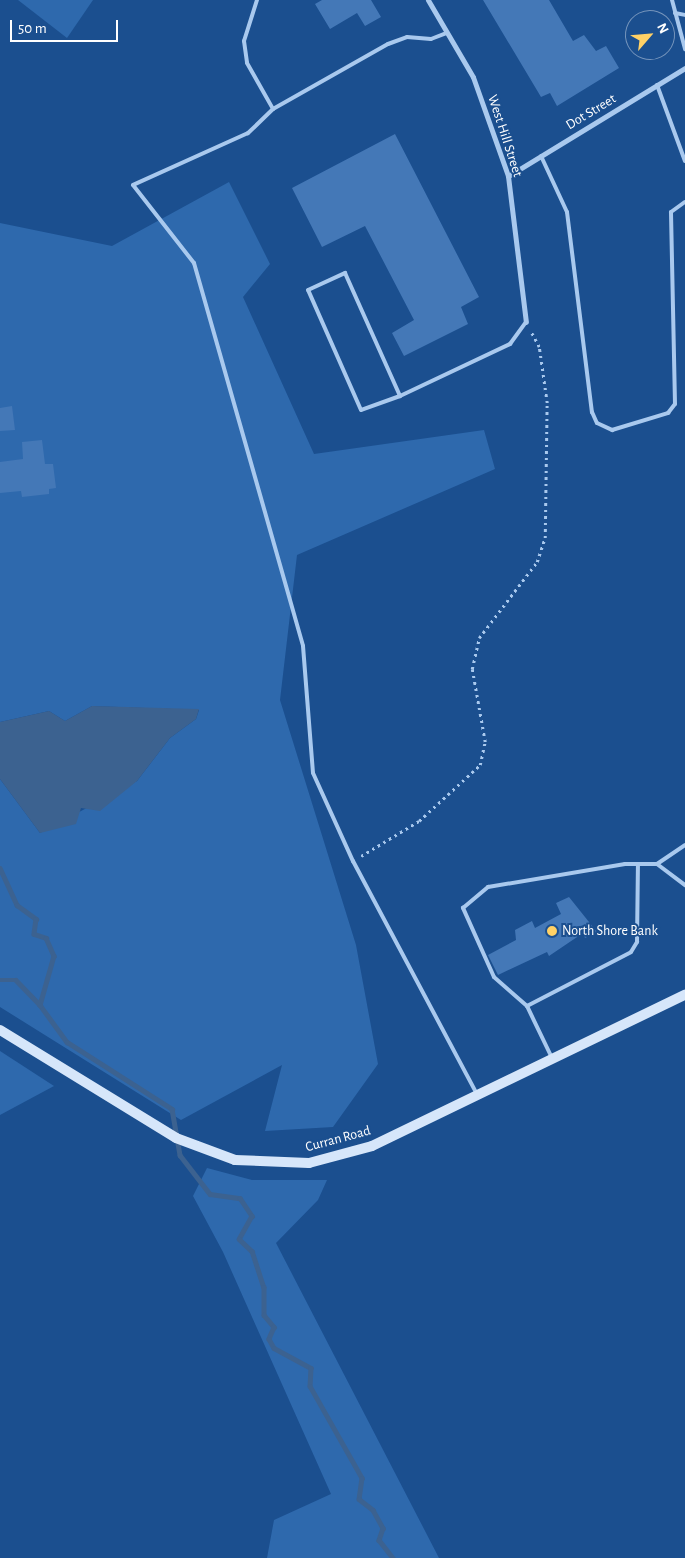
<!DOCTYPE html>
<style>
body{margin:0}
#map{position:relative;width:685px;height:1558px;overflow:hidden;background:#1b4f8f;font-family:"Alegreya Sans",sans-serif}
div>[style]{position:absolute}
.green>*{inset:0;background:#2e69ad}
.water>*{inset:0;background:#3c6290}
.stream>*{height:4.5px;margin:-2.25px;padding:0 2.25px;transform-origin:2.25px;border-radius:2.25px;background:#3c6290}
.building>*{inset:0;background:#4478b7}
.path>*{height:2.5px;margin-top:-1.25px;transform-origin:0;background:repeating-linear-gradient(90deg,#a9c9ee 0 2.5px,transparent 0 6.5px)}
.lane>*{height:4px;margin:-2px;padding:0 2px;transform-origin:2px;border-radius:2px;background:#a9c9ee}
.street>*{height:5px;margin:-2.5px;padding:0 2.5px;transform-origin:2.5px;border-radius:2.5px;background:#a9c9ee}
.secondary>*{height:10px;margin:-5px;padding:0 5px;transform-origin:5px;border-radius:5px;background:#d6e6fa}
.dots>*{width:14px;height:14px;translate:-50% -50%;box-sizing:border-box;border:2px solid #1b4f8f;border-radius:50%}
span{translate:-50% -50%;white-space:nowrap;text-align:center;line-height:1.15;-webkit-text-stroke:4px #1b4f8f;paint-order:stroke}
.street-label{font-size:14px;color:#fff}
.poi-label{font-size:14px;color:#fff}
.left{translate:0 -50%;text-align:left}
.north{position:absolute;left:625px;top:10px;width:50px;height:50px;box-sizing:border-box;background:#1b4f8f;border:1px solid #7695bc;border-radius:50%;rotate:63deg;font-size:14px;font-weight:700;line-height:20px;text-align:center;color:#fff}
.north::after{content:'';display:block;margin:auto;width:18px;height:22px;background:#ffd166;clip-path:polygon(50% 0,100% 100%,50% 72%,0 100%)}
.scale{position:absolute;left:10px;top:20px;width:108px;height:22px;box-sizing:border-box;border:2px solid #fff;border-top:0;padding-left:6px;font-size:15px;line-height:18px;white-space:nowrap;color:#fff;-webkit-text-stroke:4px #1b4f8f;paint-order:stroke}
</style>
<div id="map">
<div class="green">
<i style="clip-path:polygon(18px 0,93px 0,67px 38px)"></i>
<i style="clip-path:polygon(229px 182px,270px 264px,243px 297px,314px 454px,484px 430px,495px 469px,297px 555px,280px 700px,356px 945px,378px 1064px,333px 1127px,265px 1131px,282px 1065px,181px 1120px,0 1007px,0 779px,40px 833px,137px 781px,170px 738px,196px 719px,199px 710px,92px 706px,65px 721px,49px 711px,0 722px,0 223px,112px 246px)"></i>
<i style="clip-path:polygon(0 1051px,54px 1086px,0 1115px)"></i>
<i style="clip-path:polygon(207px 1168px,252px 1180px,327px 1180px,318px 1200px,276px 1243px,439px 1558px,267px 1558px,274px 1520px,331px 1494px,223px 1252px,193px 1196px)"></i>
</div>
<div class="water">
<i style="clip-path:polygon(92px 706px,199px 709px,196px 719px,170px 738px,137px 781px,100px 811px,81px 808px,76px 824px,40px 833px,0 779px,0 722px,49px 711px,65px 721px)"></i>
</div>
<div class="stream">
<i style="left:0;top:868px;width:41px;rotate:65.3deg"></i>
<i style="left:17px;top:905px;width:24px;rotate:36deg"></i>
<i style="left:36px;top:919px;width:15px;rotate:98deg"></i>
<i style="left:34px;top:934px;width:13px;rotate:18deg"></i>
<i style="left:46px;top:938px;width:20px;rotate:66deg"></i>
<i style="left:54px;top:956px;width:51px;rotate:105.9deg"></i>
<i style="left:40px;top:1005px;width:46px;rotate:53.9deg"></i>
<i style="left:67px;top:1042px;width:125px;rotate:32.5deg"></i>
<i style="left:172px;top:1109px;width:47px;rotate:80.1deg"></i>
<i style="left:180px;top:1155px;width:49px;rotate:52.4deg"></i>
<i style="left:210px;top:1194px;width:30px;rotate:8deg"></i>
<i style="left:240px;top:1198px;width:22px;rotate:56deg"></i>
<i style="left:252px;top:1216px;width:26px;rotate:119deg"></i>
<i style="left:239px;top:1239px;width:18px;rotate:43deg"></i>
<i style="left:252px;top:1251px;width:38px;rotate:72deg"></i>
<i style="left:264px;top:1287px;width:28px;rotate:90deg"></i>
<i style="left:264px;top:1315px;width:16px;rotate:50deg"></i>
<i style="left:274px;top:1327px;width:13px;rotate:113deg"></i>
<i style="left:269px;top:1339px;width:10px;rotate:61deg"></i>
<i style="left:274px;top:1348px;width:42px;rotate:28.4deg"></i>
<i style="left:311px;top:1368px;width:18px;rotate:93deg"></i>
<i style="left:310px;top:1386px;width:106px;rotate:60.5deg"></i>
<i style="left:362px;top:1478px;width:21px;rotate:98deg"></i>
<i style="left:359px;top:1499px;width:18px;rotate:38deg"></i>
<i style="left:373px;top:1510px;width:21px;rotate:61deg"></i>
<i style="left:383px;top:1528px;width:13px;rotate:108deg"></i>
<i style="left:379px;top:1540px;width:23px;rotate:52deg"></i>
<i style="left:0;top:980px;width:16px"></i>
<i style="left:16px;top:980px;width:35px;rotate:46deg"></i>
</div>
<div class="building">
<i style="clip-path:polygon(322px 0,371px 0,381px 17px,365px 26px,357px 13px,330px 29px,315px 4px)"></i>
<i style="clip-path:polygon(483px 0,549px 0,573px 41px,584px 35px,596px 51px,606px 46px,619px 68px,557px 106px,550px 93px,541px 97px)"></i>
<i style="clip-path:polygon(395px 134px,479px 297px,461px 307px,468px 324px,404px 356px,392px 333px,414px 320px,365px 226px,322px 247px,292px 188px)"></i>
<i style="clip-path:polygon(12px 406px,15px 430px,0 431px,0 408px)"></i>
<i style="clip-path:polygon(42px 440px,45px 464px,53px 464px,56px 488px,49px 489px,49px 494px,22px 497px,21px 491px,0 493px,0 462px,23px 459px,22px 442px)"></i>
<i style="clip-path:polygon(569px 897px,597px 932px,585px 938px,583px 933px,549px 956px,547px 952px,498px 975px,488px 955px,516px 940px,515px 930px,532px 921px,535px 928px,561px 914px,556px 903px)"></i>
</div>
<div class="path">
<i style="left:361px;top:856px;width:68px;rotate:-31.1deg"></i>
<i style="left:419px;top:821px;width:83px;rotate:-42.6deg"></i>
<i style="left:480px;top:765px;width:24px;rotate:-78deg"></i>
<i style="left:485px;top:742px;width:74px;rotate:-100.1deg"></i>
<i style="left:472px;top:669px;width:32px;rotate:-77deg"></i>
<i style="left:479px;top:638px;width:96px;rotate:-52.7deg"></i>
<i style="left:537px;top:562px;width:25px;rotate:-72deg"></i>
<i style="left:545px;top:538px;width:135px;rotate:-89.2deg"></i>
<i style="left:547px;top:403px;width:57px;rotate:-98.1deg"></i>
<i style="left:539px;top:347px;width:19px;rotate:-118deg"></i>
</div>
<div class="lane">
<i style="left:257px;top:0;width:43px;rotate:107.6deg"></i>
<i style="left:244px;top:41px;width:22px;rotate:82deg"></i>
<i style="left:247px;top:63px;width:53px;rotate:60.5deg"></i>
<i style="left:273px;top:109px;width:132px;rotate:-29.5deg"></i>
<i style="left:388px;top:44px;width:20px;rotate:-20deg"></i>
<i style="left:407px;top:37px;width:24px;rotate:5deg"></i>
<i style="left:431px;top:39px;width:17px;rotate:-21deg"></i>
<i style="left:672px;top:0;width:51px;rotate:75.1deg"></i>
<i style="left:675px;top:13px;width:10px;rotate:11deg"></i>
<i style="left:657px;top:85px;width:81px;rotate:69.8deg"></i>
<i style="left:273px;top:109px;width:35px;rotate:136deg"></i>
<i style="left:248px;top:133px;width:126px;rotate:155.7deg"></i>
<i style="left:133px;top:185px;width:99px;rotate:52deg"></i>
<i style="left:194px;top:263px;width:398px;rotate:74.1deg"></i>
<i style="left:303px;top:646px;width:127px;rotate:85.5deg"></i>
<i style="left:313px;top:773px;width:97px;rotate:65.6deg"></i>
<i style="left:353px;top:861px;width:264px;rotate:62deg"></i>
<i style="left:541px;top:156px;width:62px;rotate:65.1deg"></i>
<i style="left:567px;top:212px;width:202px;rotate:82.9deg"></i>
<i style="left:592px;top:412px;width:12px;rotate:66deg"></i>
<i style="left:597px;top:423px;width:17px;rotate:25deg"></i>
<i style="left:612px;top:430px;width:59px;rotate:-16.9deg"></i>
<i style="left:668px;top:413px;width:11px;rotate:-52deg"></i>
<i style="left:675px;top:404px;width:192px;rotate:-91.2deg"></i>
<i style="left:671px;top:212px;width:17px;rotate:-36deg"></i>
<i style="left:400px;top:396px;width:41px;rotate:160.3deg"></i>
<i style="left:361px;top:410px;width:131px;rotate:-113.8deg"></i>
<i style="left:308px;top:290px;width:41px;rotate:-24.7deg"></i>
<i style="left:345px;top:273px;width:135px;rotate:65.9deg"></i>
<i style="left:400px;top:396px;width:122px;rotate:-25.3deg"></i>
<i style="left:510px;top:344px;width:27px;rotate:-54deg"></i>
<i style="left:657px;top:864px;width:34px;rotate:-34deg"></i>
<i style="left:527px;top:1006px;width:117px;rotate:-27.4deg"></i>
<i style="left:631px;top:952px;width:12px;rotate:-59deg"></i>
<i style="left:637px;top:942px;width:78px;rotate:-89.3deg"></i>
<i style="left:552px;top:1058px;width:58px;rotate:-115.7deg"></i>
<i style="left:527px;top:1006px;width:44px;rotate:-138.7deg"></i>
<i style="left:494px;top:977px;width:76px;rotate:-114.2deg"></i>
<i style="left:463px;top:908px;width:33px;rotate:-40deg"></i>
<i style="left:488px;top:887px;width:139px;rotate:-9.5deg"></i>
<i style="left:625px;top:864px;width:32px"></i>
<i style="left:657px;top:864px;width:35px;rotate:37deg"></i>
</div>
<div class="street">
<i style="left:428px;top:0;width:89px;rotate:59.7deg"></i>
<i style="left:473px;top:77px;width:105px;rotate:70.5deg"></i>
<i style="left:508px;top:176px;width:147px;rotate:83deg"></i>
<i style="left:508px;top:176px;width:207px;rotate:-31.4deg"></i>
</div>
<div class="secondary">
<i style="left:0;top:1030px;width:206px;rotate:31.5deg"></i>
<i style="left:176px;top:1138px;width:63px;rotate:20.4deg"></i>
<i style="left:235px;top:1160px;width:74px;rotate:2.3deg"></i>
<i style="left:309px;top:1163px;width:65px;rotate:-15.1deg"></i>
<i style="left:372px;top:1146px;width:348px;rotate:-25.8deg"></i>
</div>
<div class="dots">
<i style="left:552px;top:931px;background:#ffd166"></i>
</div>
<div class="street-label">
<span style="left:591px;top:112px;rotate:-31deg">Dot Street</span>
<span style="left:505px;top:136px;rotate:72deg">West Hill Street</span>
<span style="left:338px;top:1139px;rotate:-15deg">Curran Road</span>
</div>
<div class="poi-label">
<span class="left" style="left:562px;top:931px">North Shore Bank</span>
</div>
<div class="north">N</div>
<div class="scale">50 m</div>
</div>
